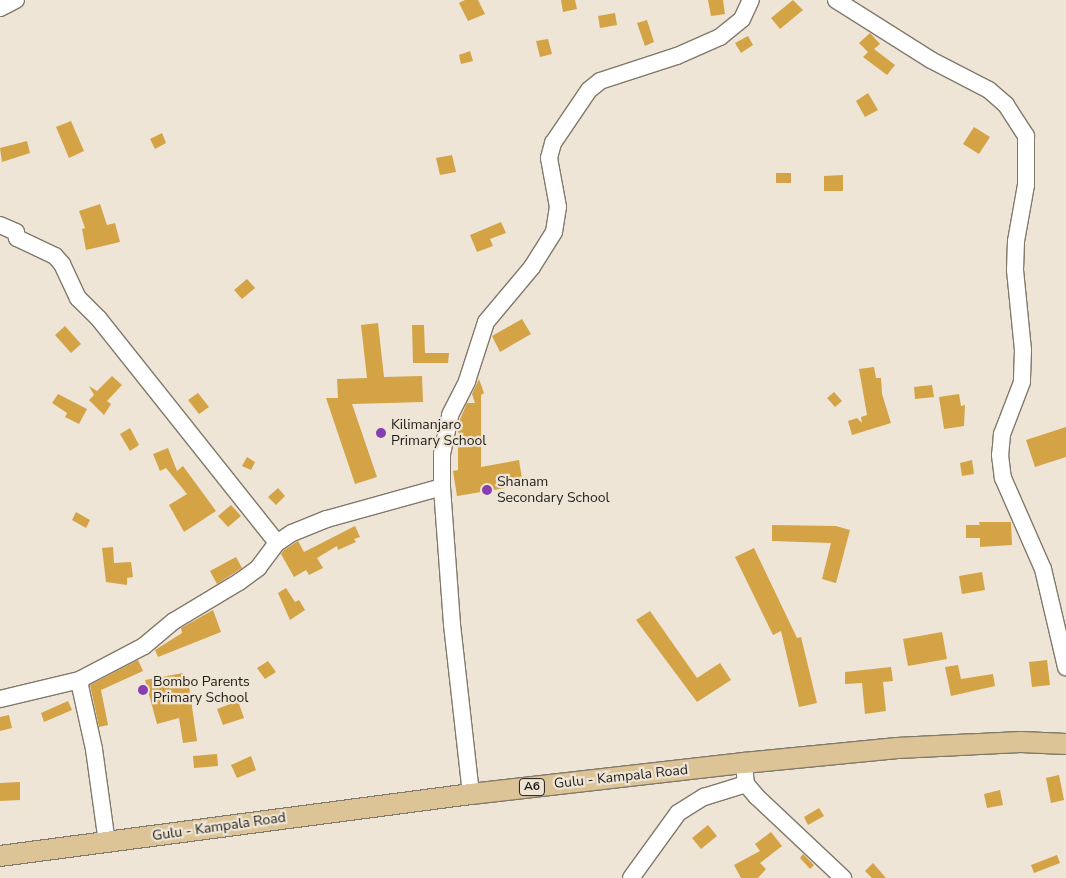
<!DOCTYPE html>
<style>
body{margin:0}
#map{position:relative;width:1066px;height:878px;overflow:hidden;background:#eee5d6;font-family:"Nunito Sans",sans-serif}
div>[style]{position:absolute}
.building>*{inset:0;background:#d3a346}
.roads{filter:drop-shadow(1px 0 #81796b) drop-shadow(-1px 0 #81796b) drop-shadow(0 1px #81796b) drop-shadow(0 -1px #81796b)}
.minor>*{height:16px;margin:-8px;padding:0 8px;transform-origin:8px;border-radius:8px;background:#fff}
.major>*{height:20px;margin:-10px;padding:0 10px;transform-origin:10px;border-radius:10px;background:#dcc497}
.dots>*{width:14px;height:14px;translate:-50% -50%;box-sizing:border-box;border:2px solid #eee5d6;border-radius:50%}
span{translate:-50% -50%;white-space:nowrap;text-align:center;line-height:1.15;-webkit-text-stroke:4.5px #eee5d6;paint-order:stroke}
.shield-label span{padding:1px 4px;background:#eee5d6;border:1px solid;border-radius:4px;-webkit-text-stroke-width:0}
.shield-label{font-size:12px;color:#201d17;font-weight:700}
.poi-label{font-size:14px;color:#201d17}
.left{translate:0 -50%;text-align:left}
.street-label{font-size:14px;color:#201d17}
</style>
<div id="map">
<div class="building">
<i style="clip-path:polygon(465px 0,478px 0,485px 14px,468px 21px,459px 3px)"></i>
<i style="clip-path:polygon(561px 0,575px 0,577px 9px,563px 12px)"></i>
<i style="clip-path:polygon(708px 0,723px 0,725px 14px,711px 16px)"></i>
<i style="clip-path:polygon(793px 0,803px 10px,780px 29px,771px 18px)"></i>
<i style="clip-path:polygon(615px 13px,617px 25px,600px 28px,598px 16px)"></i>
<i style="clip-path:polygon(647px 20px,654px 42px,645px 46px,637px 23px)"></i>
<i style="clip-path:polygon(870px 33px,880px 44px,874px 49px,895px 65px,887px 75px,863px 57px,868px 52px,859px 43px)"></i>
<i style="clip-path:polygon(748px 36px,753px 45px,741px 53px,735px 43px)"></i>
<i style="clip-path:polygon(548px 39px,552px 54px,540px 57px,536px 41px)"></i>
<i style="clip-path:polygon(470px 51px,473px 61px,461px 64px,459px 55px)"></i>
<i style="clip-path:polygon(868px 93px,878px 110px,865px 117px,856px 101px)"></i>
<i style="clip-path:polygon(71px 121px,84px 151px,69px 158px,56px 127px)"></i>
<i style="clip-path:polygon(974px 127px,990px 137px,979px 154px,963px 144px)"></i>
<i style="clip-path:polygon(162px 133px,166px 143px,155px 149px,150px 139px)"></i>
<i style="clip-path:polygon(27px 141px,30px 153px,2px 162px,0 148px)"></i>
<i style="clip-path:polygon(452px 155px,456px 172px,440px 175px,436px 158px)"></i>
<i style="clip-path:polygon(776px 173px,791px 173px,791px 183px,776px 183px)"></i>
<i style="clip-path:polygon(843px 175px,843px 191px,824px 191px,824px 176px)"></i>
<i style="clip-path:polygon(100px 204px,107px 225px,115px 223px,120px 242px,86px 250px,82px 229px,85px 228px,79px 211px)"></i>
<i style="clip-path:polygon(501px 222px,506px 233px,490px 239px,493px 246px,477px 252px,470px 235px)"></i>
<i style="clip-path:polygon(247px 279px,255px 288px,242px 299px,234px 290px)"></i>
<i style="clip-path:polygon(522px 319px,531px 334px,500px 352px,492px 336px)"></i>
<i style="clip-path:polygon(378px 323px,384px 377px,422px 376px,423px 402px,352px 404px,377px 477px,355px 484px,326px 398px,338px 398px,337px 379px,367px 378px,361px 325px)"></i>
<i style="clip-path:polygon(412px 325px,424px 325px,425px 353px,449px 353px,448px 363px,413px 363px)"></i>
<i style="clip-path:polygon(65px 326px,81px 344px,71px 353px,55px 335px)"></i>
<i style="clip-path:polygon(874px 367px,876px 378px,881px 378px,882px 394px,891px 423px,852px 435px,848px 421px,857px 418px,862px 423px,861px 417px,867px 415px,859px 369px)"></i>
<i style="clip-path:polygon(112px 376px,122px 385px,107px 401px,111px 404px,104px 415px,89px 400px,94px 395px,89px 386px,97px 391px)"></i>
<i style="clip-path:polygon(479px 379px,484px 393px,481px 395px,481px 467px,519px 460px,523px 485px,457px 496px,453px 471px,458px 470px,458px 424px,467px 403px,475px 403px,472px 394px)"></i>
<i style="clip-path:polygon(932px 385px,934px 397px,915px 399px,914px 387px)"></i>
<i style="clip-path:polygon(834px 392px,842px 401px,835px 407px,827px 398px)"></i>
<i style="clip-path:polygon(198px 393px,209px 407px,199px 414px,188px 400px)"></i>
<i style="clip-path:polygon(58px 394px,87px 409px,79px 424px,65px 417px,67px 413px,52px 403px)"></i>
<i style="clip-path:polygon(959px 394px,961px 406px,965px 405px,964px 426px,944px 429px,939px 397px)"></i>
<i style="clip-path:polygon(1066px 427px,1066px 457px,1035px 467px,1026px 440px)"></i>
<i style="clip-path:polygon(130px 428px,139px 445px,130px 451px,120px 434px)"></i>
<i style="clip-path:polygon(168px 448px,177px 471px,183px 466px,216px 511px,184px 532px,169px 505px,187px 494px,166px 468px,160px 471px,153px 454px)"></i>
<i style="clip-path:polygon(247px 457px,255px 462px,251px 470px,242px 466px)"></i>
<i style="clip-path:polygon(972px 460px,974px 474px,962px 476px,960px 463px)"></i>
<i style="clip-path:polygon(278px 488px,285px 496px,276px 505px,268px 497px)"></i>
<i style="clip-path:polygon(231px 505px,241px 516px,228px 527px,218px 516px)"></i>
<i style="clip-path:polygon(76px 512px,90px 520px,86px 528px,72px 520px)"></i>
<i style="clip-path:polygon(979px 522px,1011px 522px,1012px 545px,980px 547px,980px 538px,966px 538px,966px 525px,980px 525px)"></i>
<i style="clip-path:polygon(772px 525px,836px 526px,850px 530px,836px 583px,822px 579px,831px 543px,772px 541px)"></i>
<i style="clip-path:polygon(355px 526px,360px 537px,354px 539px,356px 542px,338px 550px,337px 546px,317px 558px,323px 568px,309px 575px,306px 570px,294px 577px,281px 554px,284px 550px,298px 541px,304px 552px)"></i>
<i style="clip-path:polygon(113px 547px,114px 563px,131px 562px,133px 577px,127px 578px,127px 585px,106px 582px,102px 548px)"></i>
<i style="clip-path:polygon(754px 548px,797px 638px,801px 637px,817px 703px,799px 707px,781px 631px,773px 635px,735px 557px)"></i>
<i style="clip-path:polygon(236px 557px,242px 568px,217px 584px,210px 571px)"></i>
<i style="clip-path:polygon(982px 572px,985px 590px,962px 594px,959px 576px)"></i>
<i style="clip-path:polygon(286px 588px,295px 602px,299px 600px,305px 610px,290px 620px,278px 593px)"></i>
<i style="clip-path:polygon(213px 610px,221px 632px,158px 657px,155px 650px,182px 633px,181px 628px)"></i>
<i style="clip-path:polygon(650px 611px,697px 678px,720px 663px,731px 680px,697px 702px,636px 620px)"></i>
<i style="clip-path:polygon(942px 632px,947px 659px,908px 666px,903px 639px)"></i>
<i style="clip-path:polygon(138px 660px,143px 671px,101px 690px,108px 725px,99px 727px,90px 685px)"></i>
<i style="clip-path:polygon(1047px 660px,1050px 685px,1032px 687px,1029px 662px)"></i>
<i style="clip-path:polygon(268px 661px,276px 672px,265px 679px,257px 668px)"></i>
<i style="clip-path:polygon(958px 665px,961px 679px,993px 674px,995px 686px,951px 696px,945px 667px)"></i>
<i style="clip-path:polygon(891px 667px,893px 681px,883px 682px,886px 711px,865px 714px,862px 683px,845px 684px,845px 672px)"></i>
<i style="clip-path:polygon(183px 673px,186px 687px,189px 686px,197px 741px,183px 743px,179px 718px,157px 724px,145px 680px)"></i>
<i style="clip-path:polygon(68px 701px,72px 710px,44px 722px,41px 713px)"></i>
<i style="clip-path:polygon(238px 701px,244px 718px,223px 725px,217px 709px)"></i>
<i style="clip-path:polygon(9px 715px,12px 728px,0 731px,0 717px)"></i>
<i style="clip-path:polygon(217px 754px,218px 766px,194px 768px,193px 756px)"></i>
<i style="clip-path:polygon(251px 756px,256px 770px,237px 778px,231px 765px)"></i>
<i style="clip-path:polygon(1059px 775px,1064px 800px,1051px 803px,1046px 778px)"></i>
<i style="clip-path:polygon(20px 782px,20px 800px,0 801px,0 783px)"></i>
<i style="clip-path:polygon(1000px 790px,1003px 805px,987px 808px,984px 794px)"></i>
<i style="clip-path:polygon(819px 808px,824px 816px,808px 825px,804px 817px)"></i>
<i style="clip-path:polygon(708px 825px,717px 836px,701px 849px,692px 838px)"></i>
<i style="clip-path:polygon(771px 832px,782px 846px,760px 863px,766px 869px,758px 878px,741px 878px,734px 865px,760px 851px,755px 844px)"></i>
<i style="clip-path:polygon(803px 854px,814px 865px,810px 869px,800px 858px)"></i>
<i style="clip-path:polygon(1057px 855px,1060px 863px,1034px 873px,1031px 865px)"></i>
<i style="clip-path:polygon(873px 863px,886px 878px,872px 878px,865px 871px)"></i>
</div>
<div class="roads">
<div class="minor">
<i style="left:836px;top:0;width:112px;rotate:32.3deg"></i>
<i style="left:931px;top:60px;width:65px;rotate:27.3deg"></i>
<i style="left:989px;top:90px;width:23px;rotate:41deg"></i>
<i style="left:1006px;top:105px;width:37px;rotate:57deg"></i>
<i style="left:1026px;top:136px;width:49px;rotate:90deg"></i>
<i style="left:1026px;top:185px;width:57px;rotate:100.1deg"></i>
<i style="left:1016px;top:241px;width:29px;rotate:92deg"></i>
<i style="left:1015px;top:270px;width:80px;rotate:84.3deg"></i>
<i style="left:1023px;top:350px;width:32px;rotate:92deg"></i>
<i style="left:1022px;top:382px;width:56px;rotate:111deg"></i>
<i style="left:1002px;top:434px;width:21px;rotate:95deg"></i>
<i style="left:1000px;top:455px;width:23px;rotate:83deg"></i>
<i style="left:1003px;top:478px;width:99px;rotate:66.3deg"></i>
<i style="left:1043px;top:569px;width:101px;rotate:76.8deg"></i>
<i style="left:0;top:8px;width:18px;rotate:-27deg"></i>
<i style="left:0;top:225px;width:17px;rotate:24deg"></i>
<i style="left:16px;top:232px;width:6px;rotate:81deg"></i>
<i style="left:17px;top:238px;width:42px;rotate:25.3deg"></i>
<i style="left:55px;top:256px;width:11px;rotate:49deg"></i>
<i style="left:62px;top:264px;width:38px;rotate:65deg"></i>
<i style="left:78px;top:298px;width:30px;rotate:45deg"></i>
<i style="left:99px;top:319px;width:286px;rotate:51.5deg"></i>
<i style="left:0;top:699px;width:82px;rotate:-13.4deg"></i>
<i style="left:744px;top:763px;width:21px;rotate:85deg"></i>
<i style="left:746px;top:784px;width:16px;rotate:50deg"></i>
<i style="left:756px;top:796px;width:120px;rotate:43.3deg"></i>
<i style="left:471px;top:794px;width:171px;rotate:-96.4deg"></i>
<i style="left:452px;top:624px;width:137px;rotate:-94.2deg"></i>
<i style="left:442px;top:487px;width:33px;rotate:-90deg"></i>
<i style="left:442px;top:454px;width:40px;rotate:-78deg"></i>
<i style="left:450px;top:415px;width:38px;rotate:-63deg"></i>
<i style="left:467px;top:381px;width:62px;rotate:-72.1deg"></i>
<i style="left:486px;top:322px;width:72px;rotate:-50.1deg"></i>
<i style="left:532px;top:267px;width:41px;rotate:-57.8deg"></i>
<i style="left:554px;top:232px;width:25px;rotate:-81deg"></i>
<i style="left:558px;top:207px;width:50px;rotate:-100.4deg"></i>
<i style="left:549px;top:158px;width:16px;rotate:-75deg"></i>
<i style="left:553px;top:143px;width:64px;rotate:-55.8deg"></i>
<i style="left:589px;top:90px;width:14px;rotate:-39deg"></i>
<i style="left:600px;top:81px;width:81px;rotate:-18deg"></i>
<i style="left:677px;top:56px;width:47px;rotate:-23.8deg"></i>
<i style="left:720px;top:37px;width:28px;rotate:-39deg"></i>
<i style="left:742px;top:19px;width:21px;rotate:-65deg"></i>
<i style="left:107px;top:843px;width:95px;rotate:-97.9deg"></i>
<i style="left:94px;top:749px;width:65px;rotate:-102.5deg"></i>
<i style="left:80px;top:686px;width:7px;rotate:-82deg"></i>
<i style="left:81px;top:679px;width:71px;rotate:-27.6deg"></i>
<i style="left:144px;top:646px;width:39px;rotate:-40deg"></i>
<i style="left:174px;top:621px;width:76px;rotate:-31deg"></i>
<i style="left:239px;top:582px;width:24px;rotate:-36deg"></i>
<i style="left:258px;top:568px;width:31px;rotate:-53deg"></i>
<i style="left:277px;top:543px;width:18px;rotate:-34deg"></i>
<i style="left:292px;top:533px;width:38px;rotate:-22deg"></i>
<i style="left:327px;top:519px;width:119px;rotate:-15.5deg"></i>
<i style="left:631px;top:878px;width:80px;rotate:-54.1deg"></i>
<i style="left:678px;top:813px;width:31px;rotate:-32deg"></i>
<i style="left:704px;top:797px;width:44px;rotate:-17.2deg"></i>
</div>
<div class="major">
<i style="left:0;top:856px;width:475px;rotate:-7.5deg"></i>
<i style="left:471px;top:794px;width:275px;rotate:-6.5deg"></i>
<i style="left:744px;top:763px;width:154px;rotate:-5.6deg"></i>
<i style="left:897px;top:748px;width:124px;rotate:-2.8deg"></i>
<i style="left:1021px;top:742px;width:45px;rotate:2.5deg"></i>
</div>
</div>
<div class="dots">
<i style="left:381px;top:433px;background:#873eb0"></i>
<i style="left:487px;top:490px;background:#873eb0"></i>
<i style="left:143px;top:690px;background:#873eb0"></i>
</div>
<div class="shield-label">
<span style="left:532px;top:787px">A6</span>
</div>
<div class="poi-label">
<span class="left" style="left:391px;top:433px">Kilimanjaro<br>Primary School</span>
<span class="left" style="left:497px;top:490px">Shanam<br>Secondary School</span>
<span class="left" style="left:153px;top:690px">Bombo Parents<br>Primary School</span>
</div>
<div class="street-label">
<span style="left:621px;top:777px;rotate:-6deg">Gulu - Kampala Road</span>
<span style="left:219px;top:827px;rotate:-8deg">Gulu - Kampala Road</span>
</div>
</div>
